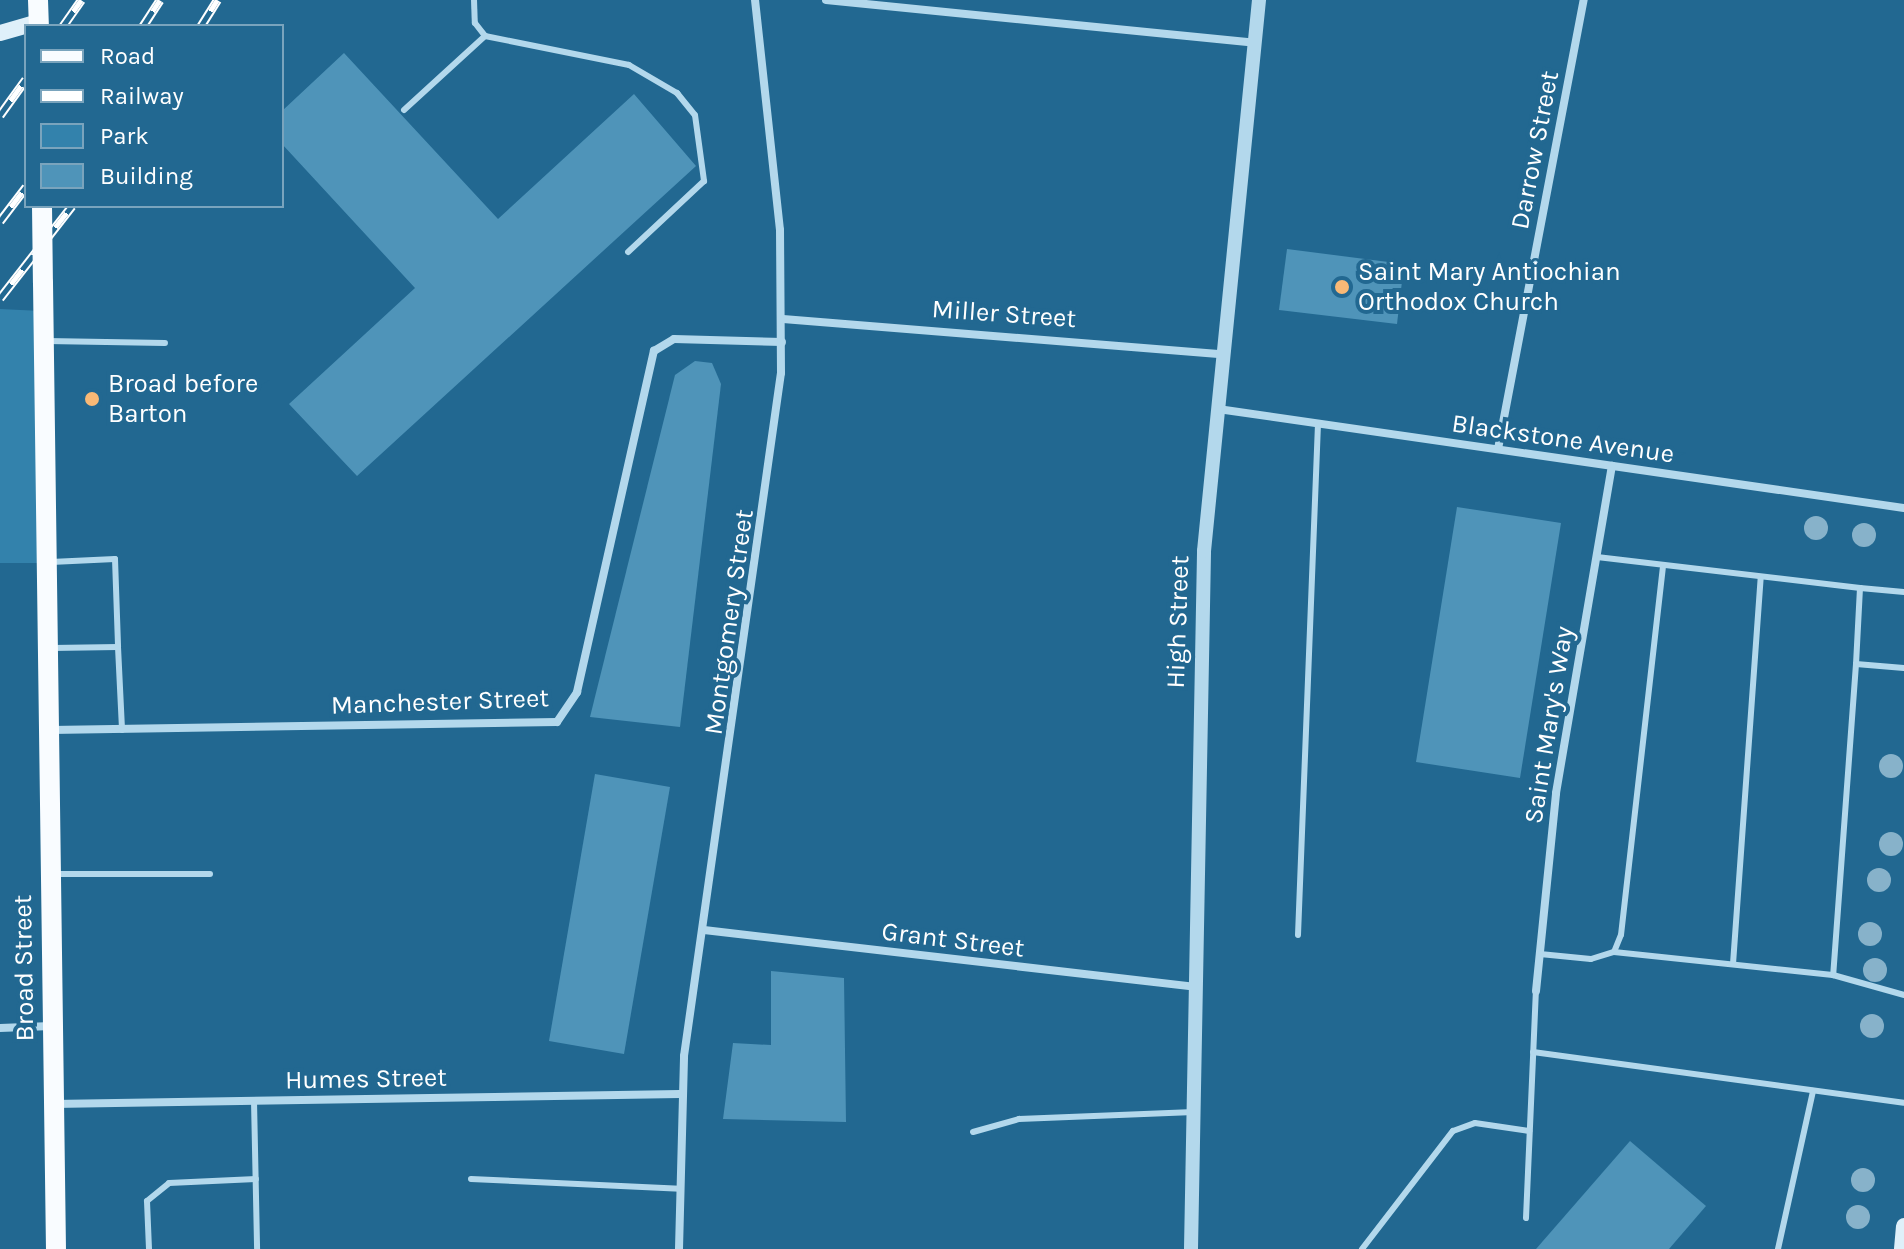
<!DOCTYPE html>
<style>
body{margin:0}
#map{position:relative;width:1904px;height:1249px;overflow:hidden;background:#226891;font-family:Karla,sans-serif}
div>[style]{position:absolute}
.green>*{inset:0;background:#3382ac}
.building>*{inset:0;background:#4f94b9}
.service>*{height:6px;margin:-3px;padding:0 3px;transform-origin:3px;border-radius:3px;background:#b3d8ec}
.minor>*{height:8px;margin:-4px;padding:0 4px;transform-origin:4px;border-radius:4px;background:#b3d8ec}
.tertiary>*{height:14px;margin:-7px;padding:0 7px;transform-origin:7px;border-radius:7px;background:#b3d8ec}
.secondary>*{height:16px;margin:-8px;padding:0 8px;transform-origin:8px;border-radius:8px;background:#dff0fa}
.primary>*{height:20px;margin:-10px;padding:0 10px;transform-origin:10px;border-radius:10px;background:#f9fcff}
.rail>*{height:9px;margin-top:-4.5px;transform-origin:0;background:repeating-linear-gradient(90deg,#226891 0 18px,#fff 0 36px);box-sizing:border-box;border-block:2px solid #fff}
.primary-bridge>*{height:20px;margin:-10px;padding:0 10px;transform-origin:10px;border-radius:10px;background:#f9fcff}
.trees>*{width:24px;height:24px;margin:-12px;border-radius:50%;background:#87b2ca}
.dots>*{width:22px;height:22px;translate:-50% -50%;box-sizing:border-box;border:4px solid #226891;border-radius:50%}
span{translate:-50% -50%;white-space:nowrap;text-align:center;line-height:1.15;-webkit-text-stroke:8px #226891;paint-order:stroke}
.street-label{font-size:26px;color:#fff}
.poi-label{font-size:26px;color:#fff}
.left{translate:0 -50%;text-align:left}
.legend{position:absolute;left:24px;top:24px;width:260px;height:184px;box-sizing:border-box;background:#226891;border:2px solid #7aa4bd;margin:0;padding:10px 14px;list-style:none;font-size:24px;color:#fff}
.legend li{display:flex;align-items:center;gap:16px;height:40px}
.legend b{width:40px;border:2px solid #7aa4bd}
</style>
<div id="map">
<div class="green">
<i style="clip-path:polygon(0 309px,41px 311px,44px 563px,0 563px)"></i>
</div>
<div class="building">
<i style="clip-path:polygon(344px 53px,498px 219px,634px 94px,696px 166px,357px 476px,289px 404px,415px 288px,282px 144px,282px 111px)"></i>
<i style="clip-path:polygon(1287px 249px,1404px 264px,1397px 324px,1279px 310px)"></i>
<i style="clip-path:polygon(695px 361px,712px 363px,721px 384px,680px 727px,590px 717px,675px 375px)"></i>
<i style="clip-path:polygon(1457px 507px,1561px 523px,1520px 778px,1416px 762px)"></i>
<i style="clip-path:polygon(595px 774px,670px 787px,624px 1054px,549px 1041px)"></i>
<i style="clip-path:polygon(771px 971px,844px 978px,846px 1122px,723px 1119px,733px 1043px,771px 1045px)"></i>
<i style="clip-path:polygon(1630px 1141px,1706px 1206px,1669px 1249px,1536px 1249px)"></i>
</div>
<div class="service">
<i style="left:474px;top:0;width:23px;rotate:88deg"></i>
<i style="left:475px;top:23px;width:16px;rotate:52deg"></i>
<i style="left:485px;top:36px;width:147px;rotate:11.4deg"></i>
<i style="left:629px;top:65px;width:56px;rotate:30.3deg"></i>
<i style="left:677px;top:93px;width:28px;rotate:51deg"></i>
<i style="left:695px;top:115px;width:67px;rotate:82.2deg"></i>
<i style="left:704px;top:181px;width:104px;rotate:136.9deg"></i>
<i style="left:404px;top:110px;width:110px;rotate:-42.4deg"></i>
<i style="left:47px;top:341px;width:118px;rotate:1deg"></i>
<i style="left:1597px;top:557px;width:265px;rotate:6.7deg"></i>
<i style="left:51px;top:562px;width:64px;rotate:-2.7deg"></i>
<i style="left:115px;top:559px;width:88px;rotate:88deg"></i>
<i style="left:1904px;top:592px;width:44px;rotate:-174.8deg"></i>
<i style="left:1860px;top:588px;width:76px;rotate:93deg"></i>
<i style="left:1856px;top:664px;width:48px;rotate:4.8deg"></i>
<i style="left:52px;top:648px;width:66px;rotate:-0.9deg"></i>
<i style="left:118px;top:647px;width:83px;rotate:87.2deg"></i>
<i style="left:1856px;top:664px;width:312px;rotate:94.2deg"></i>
<i style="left:1833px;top:975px;width:74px;rotate:15.7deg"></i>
<i style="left:56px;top:874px;width:154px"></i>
<i style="left:1298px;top:935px;width:512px;rotate:-87.76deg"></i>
<i style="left:1614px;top:952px;width:220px;rotate:6deg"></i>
<i style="left:1540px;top:954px;width:51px;rotate:5.6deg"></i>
<i style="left:1591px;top:959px;width:24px;rotate:-17deg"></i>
<i style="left:1614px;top:952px;width:18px;rotate:-68deg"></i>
<i style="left:1621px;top:935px;width:369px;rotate:-83.5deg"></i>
<i style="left:1733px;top:964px;width:387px;rotate:-85.9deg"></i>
<i style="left:1533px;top:1052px;width:374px;rotate:7.8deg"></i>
<i style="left:254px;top:1101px;width:148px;rotate:88.8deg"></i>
<i style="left:973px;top:1132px;width:48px;rotate:-15.8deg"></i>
<i style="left:1019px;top:1119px;width:175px;rotate:-2.3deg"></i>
<i style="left:471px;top:1179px;width:209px;rotate:2.7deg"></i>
<i style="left:1526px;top:1218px;width:227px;rotate:-87.5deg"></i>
<i style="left:149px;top:1249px;width:48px;rotate:-92.4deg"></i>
<i style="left:147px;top:1201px;width:28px;rotate:-39deg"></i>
<i style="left:169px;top:1183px;width:87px;rotate:-2.6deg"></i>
<i style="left:1362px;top:1249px;width:149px;rotate:-52.4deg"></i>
<i style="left:1453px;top:1131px;width:23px;rotate:-20deg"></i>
<i style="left:1475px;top:1123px;width:55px;rotate:8.4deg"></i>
<i style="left:1778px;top:1249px;width:162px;rotate:-77.5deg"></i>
</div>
<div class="minor">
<i style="left:826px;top:0;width:431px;rotate:5.7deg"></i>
<i style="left:783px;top:319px;width:440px;rotate:4.6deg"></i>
<i style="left:1218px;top:409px;width:693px;rotate:8.21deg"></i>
<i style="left:1498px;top:449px;width:457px;rotate:-79.2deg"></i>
<i style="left:51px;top:730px;width:506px;rotate:-0.91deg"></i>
<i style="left:557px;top:722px;width:36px;rotate:-56deg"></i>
<i style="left:577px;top:692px;width:350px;rotate:-77.3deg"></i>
<i style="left:654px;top:351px;width:23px;rotate:-31deg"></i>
<i style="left:674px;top:339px;width:108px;rotate:1.6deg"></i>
<i style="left:704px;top:930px;width:495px;rotate:6.6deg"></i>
<i style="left:1536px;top:991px;width:199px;rotate:-84.2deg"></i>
<i style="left:1556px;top:793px;width:332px;rotate:-80.3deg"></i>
<i style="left:0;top:1028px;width:51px;rotate:-2.2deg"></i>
<i style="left:53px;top:1104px;width:627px;rotate:-0.91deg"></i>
<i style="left:679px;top:1249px;width:193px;rotate:-88.5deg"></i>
<i style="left:684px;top:1056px;width:690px;rotate:-81.92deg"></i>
<i style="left:781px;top:373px;width:143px;rotate:-90.4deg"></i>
<i style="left:780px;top:230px;width:231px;rotate:-96.2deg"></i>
</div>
<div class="tertiary">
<i style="left:1191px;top:1249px;width:698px;rotate:-88.93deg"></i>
<i style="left:1204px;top:551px;width:554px;rotate:-84.3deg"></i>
</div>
<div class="secondary">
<i style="left:0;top:33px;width:40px;rotate:-16deg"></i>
<i style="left:1902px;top:1249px;width:23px;rotate:-85deg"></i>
</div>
<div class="primary">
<i style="left:38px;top:0;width:26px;rotate:88deg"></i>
<i style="left:43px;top:283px;width:966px;rotate:89.23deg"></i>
</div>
<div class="rail">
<i style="left:63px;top:26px;width:32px;rotate:-55deg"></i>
<i style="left:143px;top:26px;width:31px;rotate:-57deg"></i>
<i style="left:201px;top:26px;width:31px;rotate:-58deg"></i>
<i style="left:0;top:115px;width:44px;rotate:-54.2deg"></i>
<i style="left:0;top:221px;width:43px;rotate:-52.6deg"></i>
<i style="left:0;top:298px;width:117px;rotate:-52deg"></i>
</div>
<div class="primary-bridge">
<i style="left:42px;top:206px;width:77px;rotate:89.3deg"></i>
</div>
<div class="trees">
<i style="left:1816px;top:528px"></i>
<i style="left:1864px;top:535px"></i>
<i style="left:1891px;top:766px"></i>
<i style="left:1891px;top:844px"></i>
<i style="left:1879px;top:880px"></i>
<i style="left:1870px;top:934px"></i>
<i style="left:1875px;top:970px"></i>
<i style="left:1872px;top:1026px"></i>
<i style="left:1863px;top:1180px"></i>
<i style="left:1858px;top:1217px"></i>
</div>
<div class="dots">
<i style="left:1342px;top:287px;background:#f8b976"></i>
<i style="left:92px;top:399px;background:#f8b976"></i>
</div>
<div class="street-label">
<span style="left:1535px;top:150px;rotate:-79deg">Darrow Street</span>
<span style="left:1004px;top:314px;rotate:4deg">Miller Street</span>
<span style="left:1563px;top:439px;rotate:8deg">Blackstone Avenue</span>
<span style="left:729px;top:622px;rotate:-82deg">Montgomery Street</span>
<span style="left:1178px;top:622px;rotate:-88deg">High Street</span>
<span style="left:440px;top:702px;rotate:-2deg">Manchester Street</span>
<span style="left:1549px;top:725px;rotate:-81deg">Saint Mary's Way</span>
<span style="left:953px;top:940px;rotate:7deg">Grant Street</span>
<span style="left:24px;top:968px;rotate:-91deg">Broad Street</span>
<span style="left:366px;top:1079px;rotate:-1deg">Humes Street</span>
</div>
<div class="poi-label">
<span class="left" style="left:1358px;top:287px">Saint Mary Antiochian<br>Orthodox Church</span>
<span class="left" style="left:108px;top:399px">Broad before<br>Barton</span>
</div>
<ul class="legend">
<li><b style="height:10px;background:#f9fcff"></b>Road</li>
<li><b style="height:10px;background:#fff"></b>Railway</li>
<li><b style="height:22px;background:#3382ac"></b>Park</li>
<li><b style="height:22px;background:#4f94b9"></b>Building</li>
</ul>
</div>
